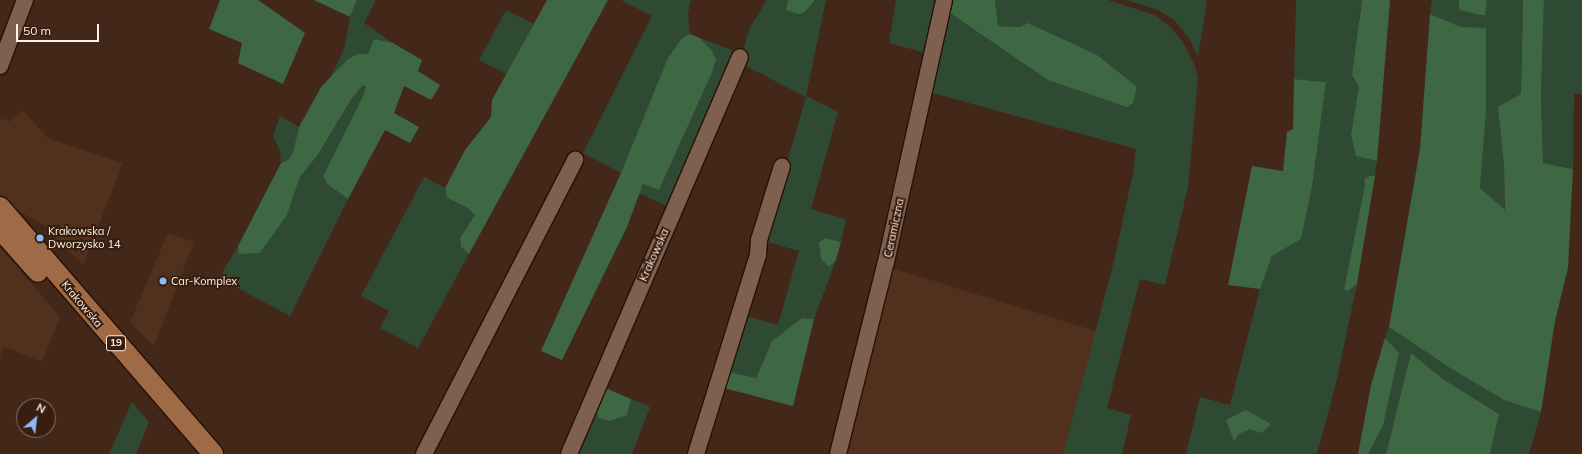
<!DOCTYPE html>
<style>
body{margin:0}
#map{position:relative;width:1582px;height:454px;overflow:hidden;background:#432819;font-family:Mulish,sans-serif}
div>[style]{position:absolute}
.built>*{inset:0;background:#51301d}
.green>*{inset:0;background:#2f4a33}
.forest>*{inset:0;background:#3e6744}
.roads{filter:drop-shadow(1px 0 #291003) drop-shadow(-1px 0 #291003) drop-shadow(0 1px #291003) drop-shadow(0 -1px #291003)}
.minor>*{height:16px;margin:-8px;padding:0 8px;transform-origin:8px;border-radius:8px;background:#7f604f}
.major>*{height:20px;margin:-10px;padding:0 10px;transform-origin:10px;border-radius:10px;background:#9f6b47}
.dots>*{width:11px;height:11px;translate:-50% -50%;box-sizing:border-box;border:2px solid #381e0f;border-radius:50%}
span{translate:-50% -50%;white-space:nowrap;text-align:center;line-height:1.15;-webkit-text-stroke:4px #381e0f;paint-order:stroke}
.shield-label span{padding:1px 3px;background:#381e0f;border:1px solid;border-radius:3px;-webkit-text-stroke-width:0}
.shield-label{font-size:10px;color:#fff0e8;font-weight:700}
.street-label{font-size:11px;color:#fff0e8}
.poi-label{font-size:11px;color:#fff0e8}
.left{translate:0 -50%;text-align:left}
.north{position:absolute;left:16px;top:398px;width:40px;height:40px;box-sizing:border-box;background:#381e0f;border:1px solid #887266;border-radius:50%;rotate:28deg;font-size:11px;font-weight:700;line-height:16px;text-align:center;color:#fff0e8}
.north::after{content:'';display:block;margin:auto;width:14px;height:18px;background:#8bbafc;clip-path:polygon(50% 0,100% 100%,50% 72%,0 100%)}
.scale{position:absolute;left:16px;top:24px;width:83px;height:18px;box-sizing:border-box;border:2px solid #fff0e8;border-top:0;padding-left:5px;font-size:12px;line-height:14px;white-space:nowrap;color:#fff0e8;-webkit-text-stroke:3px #381e0f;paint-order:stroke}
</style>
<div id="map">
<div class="built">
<i style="clip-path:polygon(22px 110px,48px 138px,123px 163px,83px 265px,44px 225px,13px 208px,0 193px,0 121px,4px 118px,9px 122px)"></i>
<i style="clip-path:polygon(168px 233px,194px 242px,154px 346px,130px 322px)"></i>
<i style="clip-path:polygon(0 247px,60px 317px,42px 362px,4px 346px,0 357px)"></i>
<i style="clip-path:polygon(892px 268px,1096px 331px,1063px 454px,848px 454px)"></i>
</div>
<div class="green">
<i style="clip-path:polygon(357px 0,376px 0,364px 23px,393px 43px,374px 39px,368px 54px,358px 54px,330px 78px,344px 49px,350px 17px)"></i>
<i style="clip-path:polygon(621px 0,691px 0,688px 14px,690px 34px,682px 38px,621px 173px,583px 153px,652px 16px)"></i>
<i style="clip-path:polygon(767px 0,788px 0,786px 10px,805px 12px,815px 0,826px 0,806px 96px,838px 112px,811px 209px,846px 219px,841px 242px,826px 238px,829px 267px,836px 260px,814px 319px,802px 318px,772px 341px,756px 378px,725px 371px,743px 315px,778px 325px,799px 251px,764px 241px,806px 97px,740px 63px,749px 29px)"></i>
<i style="clip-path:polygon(896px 0,934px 0,926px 53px,889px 43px)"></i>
<i style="clip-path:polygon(995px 0,1108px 0,1154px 15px,1170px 26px,1182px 41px,1195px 66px,1198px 79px,1188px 187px,1165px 285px,1140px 279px,1107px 408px,1131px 415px,1122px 454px,1063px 454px,1115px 257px,1133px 173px,1136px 149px,929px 92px,947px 11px,1048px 80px,1020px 27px,998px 26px)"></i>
<i style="clip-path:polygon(1127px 0,1207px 0,1198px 57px,1189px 38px,1174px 20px,1158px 10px)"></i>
<i style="clip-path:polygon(1296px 0,1362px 0,1359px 18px,1359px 86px,1351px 135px,1357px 156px,1377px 161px,1375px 176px,1364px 179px,1365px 185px,1344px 289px,1348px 291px,1357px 284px,1336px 383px,1317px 454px,1186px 454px,1200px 397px,1230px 405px,1260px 289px,1272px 256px,1301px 238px,1312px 187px,1326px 82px,1294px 79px)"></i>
<i style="clip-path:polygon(1432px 0,1459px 0,1459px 10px,1484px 16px,1487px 0,1523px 0,1521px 94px,1504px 164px,1505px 211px,1480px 188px,1486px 112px,1461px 27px,1430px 14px)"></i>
<i style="clip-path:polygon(1544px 0,1582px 0,1582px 94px,1574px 94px,1573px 169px,1543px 163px,1541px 96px)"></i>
<i style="clip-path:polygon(506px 10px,534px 24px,507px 74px,479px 60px)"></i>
<i style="clip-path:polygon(700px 38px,732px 50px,730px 63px,670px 208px,639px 193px,643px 184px,659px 190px,711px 75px,712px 51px)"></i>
<i style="clip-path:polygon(363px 85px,366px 86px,362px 98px,323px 176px,327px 184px,348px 199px,290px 316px,219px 278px,238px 246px,239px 254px,260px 253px,287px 215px,300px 177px,317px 156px,350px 101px)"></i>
<i style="clip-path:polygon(280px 116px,299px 127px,293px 152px,288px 160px,281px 163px,280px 151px,273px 136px)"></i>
<i style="clip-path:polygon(424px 177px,445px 188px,447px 198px,466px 207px,475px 215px,460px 238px,461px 247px,469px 254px,418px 348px,380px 328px,389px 311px,361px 296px)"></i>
<i style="clip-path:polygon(1389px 327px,1450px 368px,1504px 400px,1541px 412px,1529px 454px,1490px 454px,1499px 414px,1443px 379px,1411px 353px,1386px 454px,1368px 454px,1383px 426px,1399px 353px,1385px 338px)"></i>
<i style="clip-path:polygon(631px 399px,650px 407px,632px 454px,574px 454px,594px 408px,627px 415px)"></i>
<i style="clip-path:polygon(132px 402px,149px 422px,136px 454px,109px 454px)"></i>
</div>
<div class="forest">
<i style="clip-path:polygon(220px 0,258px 0,305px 33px,283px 84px,238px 63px,242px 43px,209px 29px)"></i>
<i style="clip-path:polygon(314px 0,357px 0,350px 17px)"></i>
<i style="clip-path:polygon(547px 0,608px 0,469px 254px,461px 247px,460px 238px,475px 215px,466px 207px,447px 198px,445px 188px,465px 150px,491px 117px,492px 100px)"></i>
<i style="clip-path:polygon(788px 0,815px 0,805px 12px,798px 14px,786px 10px)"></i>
<i style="clip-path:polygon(950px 0,995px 0,998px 26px,1020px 27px,1028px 23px,1097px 55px,1137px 87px,1133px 103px,1127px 107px,1048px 80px,947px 11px)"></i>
<i style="clip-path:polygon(1362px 0,1390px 0,1377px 161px,1356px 156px,1351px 135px,1359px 86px,1352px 75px)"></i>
<i style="clip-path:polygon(1459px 0,1487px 0,1485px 16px,1459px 10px)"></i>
<i style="clip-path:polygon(1523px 0,1544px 0,1541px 96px,1543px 163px,1573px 169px,1568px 268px,1555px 321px,1541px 412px,1504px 400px,1450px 368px,1389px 327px,1420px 149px,1430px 14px,1461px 27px,1486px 28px,1486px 112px,1480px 188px,1505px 210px,1504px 164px,1498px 107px,1521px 94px)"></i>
<i style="clip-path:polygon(690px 34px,700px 38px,712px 51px,716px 60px,711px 75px,659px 190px,643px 184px,627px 227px,562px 360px,541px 351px,621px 173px,668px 58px,682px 38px)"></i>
<i style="clip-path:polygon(374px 39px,393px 43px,422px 60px,418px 71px,440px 85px,431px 100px,404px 86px,394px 113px,419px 127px,410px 143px,385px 130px,348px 199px,327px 184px,323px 176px,362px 98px,366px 87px,363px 85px,350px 101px,317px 156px,300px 177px,287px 215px,260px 253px,239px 254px,238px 246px,281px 163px,288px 160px,293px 152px,299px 127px,321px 87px,348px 59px,358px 54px,368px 54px)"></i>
<i style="clip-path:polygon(1294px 79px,1326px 82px,1312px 187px,1301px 239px,1272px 256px,1260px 289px,1228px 285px,1252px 166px,1283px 171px,1287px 132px,1293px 129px)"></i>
<i style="clip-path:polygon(1370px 176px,1375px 176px,1357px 284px,1348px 291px,1344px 289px,1365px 185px,1364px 179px)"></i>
<i style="clip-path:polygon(826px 238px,841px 242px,836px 260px,829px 267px,821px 259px,819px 242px)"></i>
<i style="clip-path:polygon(802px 318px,814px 319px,793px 406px,720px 387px,725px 371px,756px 378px,772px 341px)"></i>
<i style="clip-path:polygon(1385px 338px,1399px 353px,1383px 426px,1368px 454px,1358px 454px,1371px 385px)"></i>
<i style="clip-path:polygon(1411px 353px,1443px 379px,1499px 414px,1490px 454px,1386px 454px)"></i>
<i style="clip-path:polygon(603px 387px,631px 399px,627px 415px,610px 421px,599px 418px,594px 408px)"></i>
<i style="clip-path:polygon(1246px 410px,1271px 424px,1262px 433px,1250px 429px,1239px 434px,1234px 441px,1226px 420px)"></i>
</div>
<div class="roads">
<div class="minor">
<i style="left:0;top:66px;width:71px;rotate:-69.3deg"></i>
<i style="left:424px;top:454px;width:331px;rotate:-62.8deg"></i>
<i style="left:569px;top:454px;width:432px;rotate:-66.7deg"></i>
<i style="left:696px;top:454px;width:208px;rotate:-72.7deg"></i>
<i style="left:758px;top:255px;width:15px;rotate:-86deg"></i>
<i style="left:759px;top:240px;width:77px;rotate:-72.7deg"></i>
<i style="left:838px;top:454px;width:198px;rotate:-76deg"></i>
<i style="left:886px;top:262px;width:268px;rotate:-77.5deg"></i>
</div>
<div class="major">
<i style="left:0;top:207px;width:326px;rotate:49.2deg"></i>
<i style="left:0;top:229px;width:57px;rotate:48.5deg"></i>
</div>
</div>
<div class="dots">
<i style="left:40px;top:238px;background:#8bbafc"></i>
<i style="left:163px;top:281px;background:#8bbafc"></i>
</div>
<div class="shield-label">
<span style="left:116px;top:343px">19</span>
</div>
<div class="street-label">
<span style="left:894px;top:228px;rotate:-78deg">Ceramiczna</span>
<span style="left:654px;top:255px;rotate:-66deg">Krakowska</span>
<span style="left:82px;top:304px;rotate:50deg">Krakowska</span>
</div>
<div class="poi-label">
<span class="left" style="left:48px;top:238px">Krakowska /<br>Dworzysko 14</span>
<span class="left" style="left:171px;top:281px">Car-Komplex</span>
</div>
<div class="north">N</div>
<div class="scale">50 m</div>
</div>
